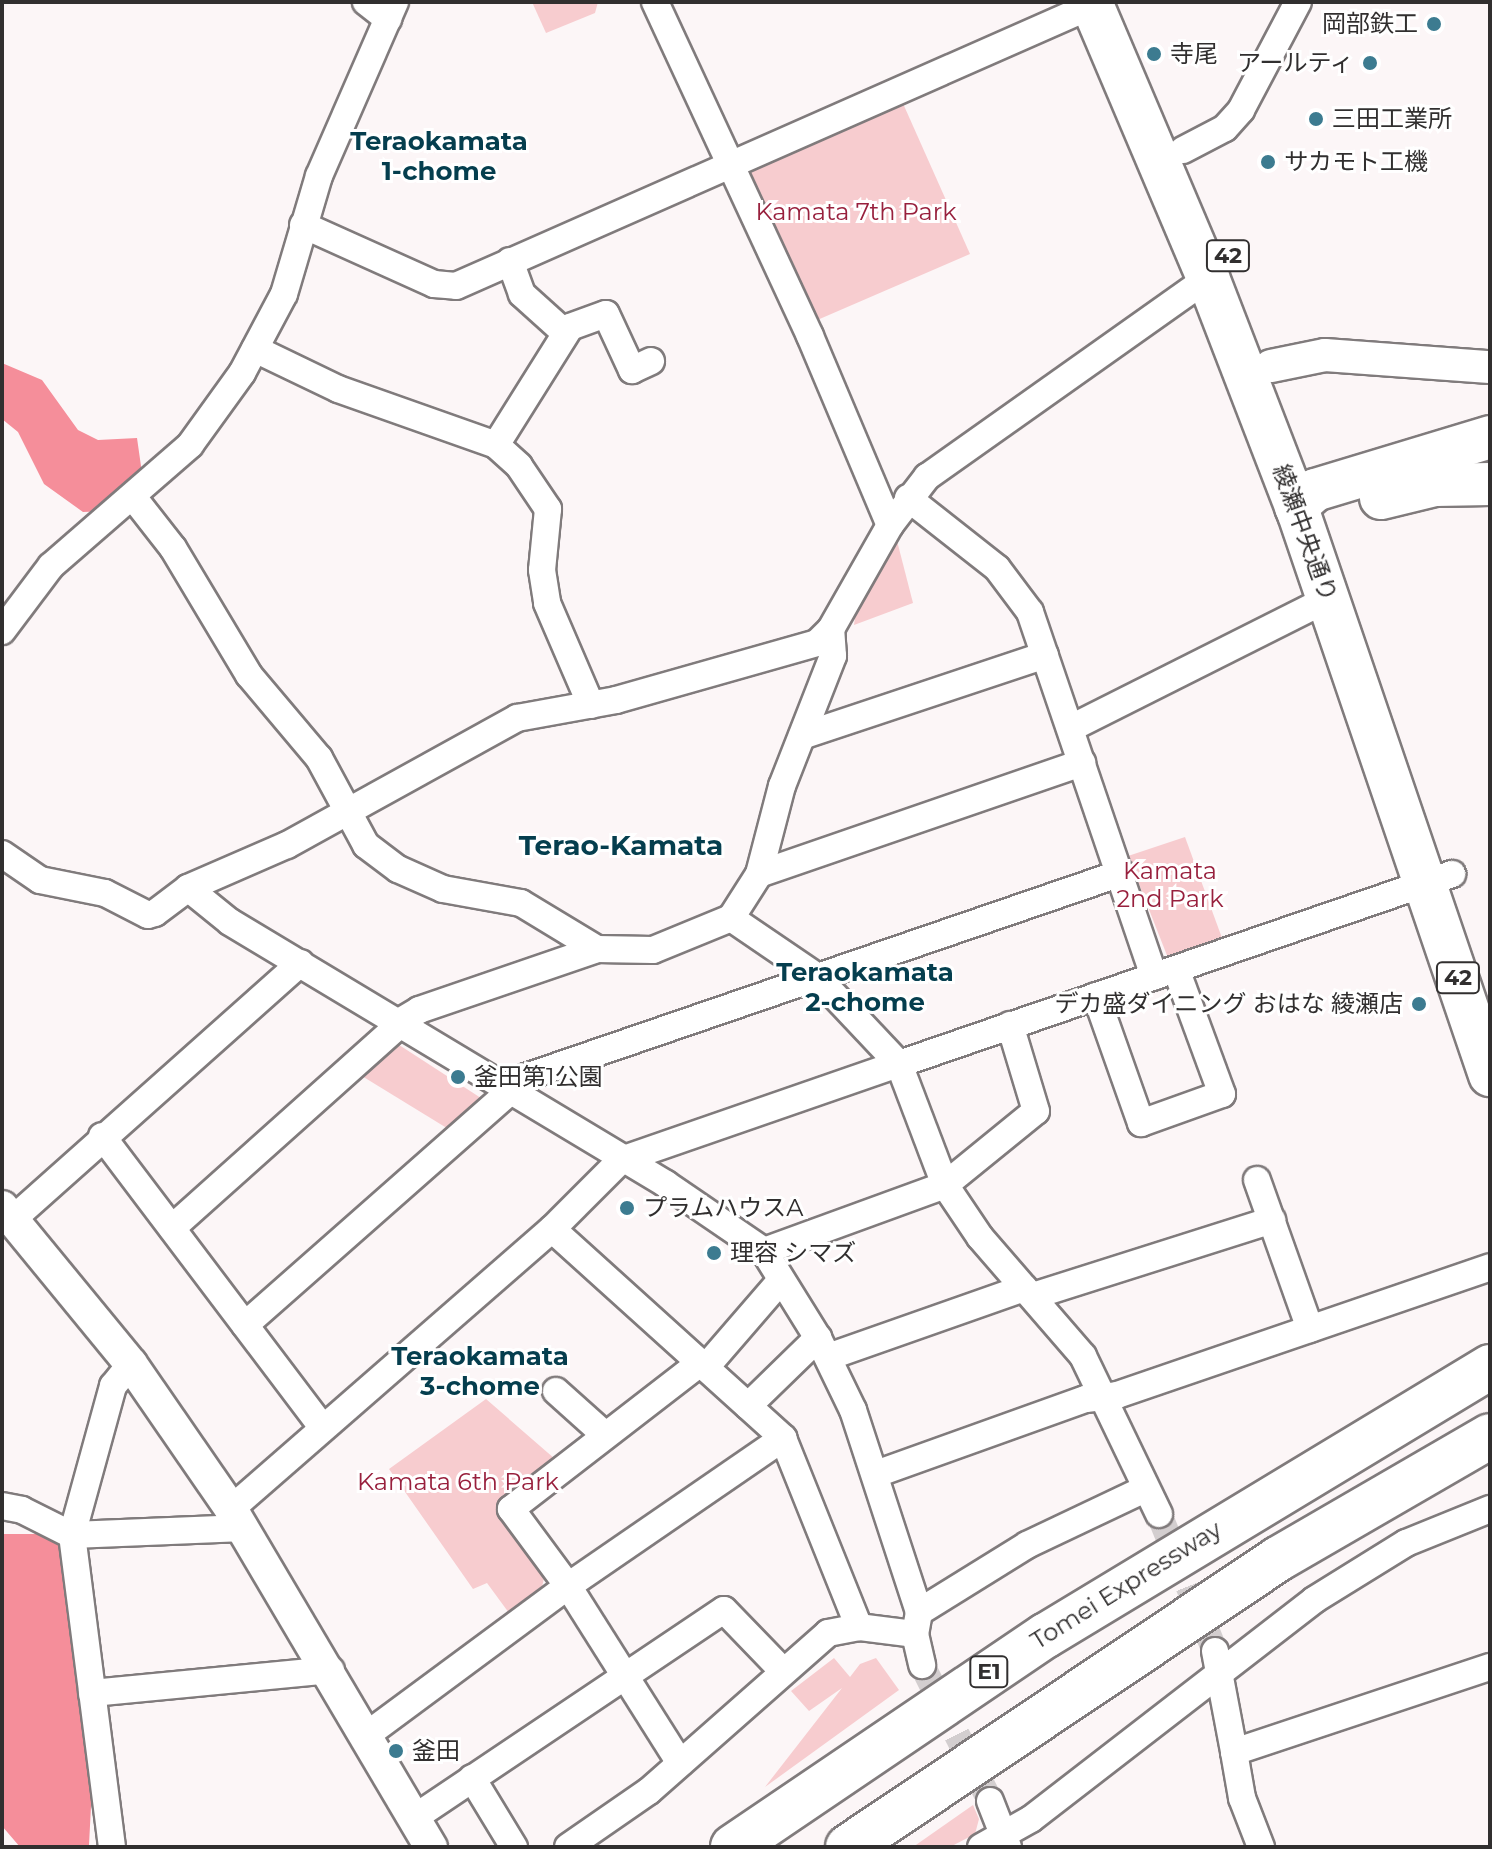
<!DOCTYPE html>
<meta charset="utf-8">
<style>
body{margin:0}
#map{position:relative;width:1492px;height:1849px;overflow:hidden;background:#fcf6f7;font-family:Montserrat,"Noto Sans JP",sans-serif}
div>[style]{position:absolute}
.green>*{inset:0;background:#f7cccf}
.forest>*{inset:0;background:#f58e9a}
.minor-tunnel>*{height:26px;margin-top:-13px;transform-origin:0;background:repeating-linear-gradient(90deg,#d3cecf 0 26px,transparent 0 39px)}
.roads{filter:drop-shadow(2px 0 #807b7c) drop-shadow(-2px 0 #807b7c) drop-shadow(0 2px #807b7c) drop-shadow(0 -2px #807b7c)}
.minor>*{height:26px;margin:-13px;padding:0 13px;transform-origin:13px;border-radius:13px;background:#fff}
.tertiary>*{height:32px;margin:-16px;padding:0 16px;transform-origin:16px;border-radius:16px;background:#fff}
.primary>*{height:42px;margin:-21px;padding:0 21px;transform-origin:21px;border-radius:21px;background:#fff}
.motorway>*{height:44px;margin:-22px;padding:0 22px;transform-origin:22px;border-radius:22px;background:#fff}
.dots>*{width:22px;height:22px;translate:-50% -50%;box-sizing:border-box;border:4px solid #fff;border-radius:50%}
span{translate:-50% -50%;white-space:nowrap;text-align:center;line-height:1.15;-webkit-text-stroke:6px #fff;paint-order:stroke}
.shield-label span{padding:2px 6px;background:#fff;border:2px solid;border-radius:6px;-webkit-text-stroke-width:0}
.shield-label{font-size:22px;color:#312f2f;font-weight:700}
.poi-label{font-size:24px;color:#312f2f}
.right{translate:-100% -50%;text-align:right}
.left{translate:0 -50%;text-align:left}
.park-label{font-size:24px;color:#98203d}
.street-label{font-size:24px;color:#312f2f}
.neighbourhood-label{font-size:26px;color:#053e4e;font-weight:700}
.quarter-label{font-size:28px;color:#053e4e;font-weight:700}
.frame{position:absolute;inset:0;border:4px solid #312f2f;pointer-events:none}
</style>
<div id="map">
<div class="green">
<i style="clip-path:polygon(532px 2px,598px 2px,595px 13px,546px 33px)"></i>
<i style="clip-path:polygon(901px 99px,970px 254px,815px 321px,746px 173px)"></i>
<i style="clip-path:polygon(895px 533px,913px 603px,854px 625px,856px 610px)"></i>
<i style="clip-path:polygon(1185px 837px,1222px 938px,1168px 958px,1128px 856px)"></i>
<i style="clip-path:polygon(393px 1041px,484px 1100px,450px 1130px,357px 1073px)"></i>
<i style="clip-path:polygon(486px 1399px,555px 1459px,499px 1510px,545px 1574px,542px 1587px,509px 1613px,487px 1583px,473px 1589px,389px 1469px)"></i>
<i style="clip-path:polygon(834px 1658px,850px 1677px,860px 1664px,876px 1658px,899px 1690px,765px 1787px,842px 1688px,809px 1711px,791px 1691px)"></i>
<i style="clip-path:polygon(973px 1805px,979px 1819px,975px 1834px,950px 1847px,913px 1847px)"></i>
</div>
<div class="forest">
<i style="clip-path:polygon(2px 363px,42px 380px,78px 430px,98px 440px,137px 438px,142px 473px,109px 511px,83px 512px,44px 484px,18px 432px,2px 419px)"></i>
<i style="clip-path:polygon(2px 1534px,50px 1534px,62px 1548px,62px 1575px,75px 1609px,70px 1639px,84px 1690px,92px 1787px,89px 1845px,83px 1847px,20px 1847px,2px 1826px)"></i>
</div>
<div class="minor-tunnel">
<i style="left:1159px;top:1514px;width:148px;rotate:67.8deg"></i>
<i style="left:922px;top:1665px;width:152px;rotate:63.4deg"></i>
</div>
<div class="roads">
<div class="minor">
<i style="left:366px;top:2px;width:28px;rotate:38deg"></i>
<i style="left:655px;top:2px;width:368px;rotate:65.1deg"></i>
<i style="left:810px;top:336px;width:205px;rotate:67.1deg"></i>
<i style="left:1183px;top:150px;width:47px;rotate:-27.6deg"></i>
<i style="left:1225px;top:128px;width:24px;rotate:-48deg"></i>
<i style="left:1241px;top:110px;width:122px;rotate:-62.2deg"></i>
<i style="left:303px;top:225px;width:144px;rotate:24.2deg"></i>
<i style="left:434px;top:284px;width:22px;rotate:5deg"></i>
<i style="left:456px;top:286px;width:696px;rotate:-23.8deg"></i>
<i style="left:510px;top:261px;width:35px;rotate:70deg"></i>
<i style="left:522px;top:294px;width:57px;rotate:42.1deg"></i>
<i style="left:255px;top:349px;width:92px;rotate:25.7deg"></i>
<i style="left:338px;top:389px;width:168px;rotate:19.5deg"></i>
<i style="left:496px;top:445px;width:31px;rotate:42deg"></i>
<i style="left:519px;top:466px;width:52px;rotate:56deg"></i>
<i style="left:548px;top:509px;width:61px;rotate:95.6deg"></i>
<i style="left:542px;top:570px;width:33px;rotate:81deg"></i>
<i style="left:547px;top:603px;width:111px;rotate:66.7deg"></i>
<i style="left:496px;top:445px;width:139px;rotate:-57.9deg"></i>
<i style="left:570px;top:327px;width:38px;rotate:-20deg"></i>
<i style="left:606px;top:314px;width:62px;rotate:65.1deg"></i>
<i style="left:632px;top:370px;width:21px;rotate:-25deg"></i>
<i style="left:133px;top:497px;width:65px;rotate:51.9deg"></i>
<i style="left:173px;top:548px;width:148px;rotate:59.1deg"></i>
<i style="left:249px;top:675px;width:109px;rotate:49.9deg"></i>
<i style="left:319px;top:758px;width:99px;rotate:61.6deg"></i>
<i style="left:366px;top:845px;width:40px;rotate:37deg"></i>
<i style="left:398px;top:869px;width:49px;rotate:24deg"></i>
<i style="left:443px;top:889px;width:79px;rotate:10.2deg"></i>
<i style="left:521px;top:903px;width:89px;rotate:31.2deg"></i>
<i style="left:908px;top:498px;width:113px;rotate:38.2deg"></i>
<i style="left:997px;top:568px;width:55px;rotate:53.1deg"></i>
<i style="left:1030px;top:612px;width:385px;rotate:71.2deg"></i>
<i style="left:2px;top:631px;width:81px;rotate:-53deg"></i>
<i style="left:51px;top:566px;width:184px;rotate:-41deg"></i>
<i style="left:190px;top:445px;width:89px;rotate:-54.2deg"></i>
<i style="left:242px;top:373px;width:89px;rotate:-62deg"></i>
<i style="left:284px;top:294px;width:123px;rotate:-73.5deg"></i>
<i style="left:319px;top:176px;width:190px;rotate:-66.4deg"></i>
<i style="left:1071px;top:728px;width:289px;rotate:-26.7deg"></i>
<i style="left:802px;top:736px;width:256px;rotate:-18.4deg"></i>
<i style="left:2px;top:854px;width:46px;rotate:34.4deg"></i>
<i style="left:40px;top:880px;width:66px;rotate:11.3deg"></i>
<i style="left:105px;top:893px;width:48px;rotate:27.1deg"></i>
<i style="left:148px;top:915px;width:7px;rotate:-16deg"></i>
<i style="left:155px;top:913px;width:41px;rotate:-37.1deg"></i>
<i style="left:188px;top:888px;width:108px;rotate:-23.5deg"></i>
<i style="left:287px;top:845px;width:263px;rotate:-28.9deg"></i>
<i style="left:517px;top:718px;width:101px;rotate:-10.3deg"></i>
<i style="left:616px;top:700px;width:209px;rotate:-15.8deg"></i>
<i style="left:817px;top:643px;width:20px;rotate:-45deg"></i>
<i style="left:831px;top:629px;width:120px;rotate:-60.4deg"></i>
<i style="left:890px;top:525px;width:61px;rotate:-52.4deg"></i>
<i style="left:927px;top:477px;width:344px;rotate:-35.3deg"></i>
<i style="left:759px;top:874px;width:342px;rotate:-19deg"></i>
<i style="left:188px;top:888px;width:54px;rotate:39deg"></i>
<i style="left:230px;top:922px;width:509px;rotate:31deg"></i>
<i style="left:666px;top:1184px;width:119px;rotate:34.4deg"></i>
<i style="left:764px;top:1251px;width:102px;rotate:58.2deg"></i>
<i style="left:818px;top:1338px;width:80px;rotate:64.1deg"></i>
<i style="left:853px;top:1410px;width:213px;rotate:71.9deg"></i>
<i style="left:919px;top:1612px;width:22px;rotate:100deg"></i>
<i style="left:915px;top:1634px;width:32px;rotate:77deg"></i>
<i style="left:1096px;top:996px;width:135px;rotate:70.5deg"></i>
<i style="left:1141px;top:1123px;width:86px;rotate:-19.7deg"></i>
<i style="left:1222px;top:1094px;width:133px;rotate:-110.2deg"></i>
<i style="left:396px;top:1024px;width:27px;rotate:-31deg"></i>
<i style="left:419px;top:1010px;width:188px;rotate:-18.9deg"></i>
<i style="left:597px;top:949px;width:56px;rotate:1deg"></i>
<i style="left:653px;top:950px;width:84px;rotate:-22.3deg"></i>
<i style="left:731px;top:918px;width:52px;rotate:-57.5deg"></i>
<i style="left:759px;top:874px;width:91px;rotate:-75.4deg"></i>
<i style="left:782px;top:786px;width:140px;rotate:-68.6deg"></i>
<i style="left:833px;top:656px;width:27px;rotate:-94deg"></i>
<i style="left:102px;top:1136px;width:365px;rotate:52.9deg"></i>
<i style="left:1257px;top:1180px;width:158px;rotate:70.4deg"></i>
<i style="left:13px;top:1219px;width:385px;rotate:-41.7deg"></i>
<i style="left:172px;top:1228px;width:303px;rotate:-41.8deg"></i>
<i style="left:552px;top:1229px;width:312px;rotate:42.1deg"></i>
<i style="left:783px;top:1438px;width:204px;rotate:68.1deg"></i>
<i style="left:764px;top:1251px;width:193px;rotate:-20deg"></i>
<i style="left:945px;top:1185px;width:117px;rotate:-39.1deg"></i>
<i style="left:1036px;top:1111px;width:90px;rotate:-106.8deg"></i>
<i style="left:1033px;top:1296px;width:251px;rotate:-17.6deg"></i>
<i style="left:245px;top:1325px;width:375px;rotate:-41.4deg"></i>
<i style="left:526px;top:1077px;width:629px;rotate:-18.92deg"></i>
<i style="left:828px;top:1357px;width:208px;rotate:-19.4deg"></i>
<i style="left:706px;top:1367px;width:115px;rotate:-49.2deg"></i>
<i style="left:556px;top:1391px;width:66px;rotate:41.9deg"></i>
<i style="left:748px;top:1406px;width:98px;rotate:-44.2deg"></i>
<i style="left:876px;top:1474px;width:223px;rotate:-19.7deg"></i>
<i style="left:1086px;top:1399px;width:31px;rotate:-7deg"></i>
<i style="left:1117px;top:1395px;width:394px;rotate:-18.9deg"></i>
<i style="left:2px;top:1506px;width:20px;rotate:11deg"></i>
<i style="left:22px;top:1510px;width:56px;rotate:26.6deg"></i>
<i style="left:72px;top:1535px;width:172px;rotate:-2.3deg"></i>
<i style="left:231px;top:1509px;width:426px;rotate:-41.1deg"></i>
<i style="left:552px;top:1229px;width:98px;rotate:-45deg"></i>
<i style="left:621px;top:1160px;width:294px;rotate:-19.1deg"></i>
<i style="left:899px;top:1064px;width:121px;rotate:-133.3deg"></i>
<i style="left:816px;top:976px;width:103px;rotate:-145.7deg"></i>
<i style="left:1159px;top:1514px;width:175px;rotate:-115.7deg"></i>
<i style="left:1083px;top:1356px;width:157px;rotate:-130.9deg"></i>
<i style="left:980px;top:1237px;width:63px;rotate:-123.9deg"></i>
<i style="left:945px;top:1185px;width:129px;rotate:-110.8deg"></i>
<i style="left:899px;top:1064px;width:585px;rotate:-18.96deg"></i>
<i style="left:919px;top:1612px;width:127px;rotate:-31.8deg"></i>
<i style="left:1027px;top:1545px;width:128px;rotate:-25.4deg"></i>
<i style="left:1215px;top:1651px;width:103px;rotate:79.3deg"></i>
<i style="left:1234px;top:1752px;width:270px;rotate:-18.4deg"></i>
<i style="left:92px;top:1693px;width:240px;rotate:-5.5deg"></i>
<i style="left:368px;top:1734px;width:249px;rotate:-36.5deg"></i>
<i style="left:568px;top:1586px;width:261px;rotate:-34.5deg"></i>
<i style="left:1234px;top:1752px;width:47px;rotate:80.1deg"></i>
<i style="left:1242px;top:1798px;width:53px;rotate:68.8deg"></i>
<i style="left:680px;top:1763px;width:209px;rotate:-122.3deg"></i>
<i style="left:568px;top:1586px;width:96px;rotate:-126.5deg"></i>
<i style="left:511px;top:1509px;width:239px;rotate:-37.7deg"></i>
<i style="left:472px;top:1778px;width:81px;rotate:58.7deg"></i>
<i style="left:990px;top:1801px;width:49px;rotate:68.6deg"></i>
<i style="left:414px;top:1818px;width:373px;rotate:-33.9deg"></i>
<i style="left:724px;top:1610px;width:85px;rotate:46deg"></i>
<i style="left:112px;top:1847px;width:315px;rotate:-97.3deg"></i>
<i style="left:72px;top:1535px;width:155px;rotate:-74.6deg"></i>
<i style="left:113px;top:1386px;width:28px;rotate:-51deg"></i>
<i style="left:568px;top:1847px;width:98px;rotate:-34.7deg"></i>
<i style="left:649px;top:1791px;width:239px;rotate:-41.4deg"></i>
<i style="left:828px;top:1633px;width:32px;rotate:-11deg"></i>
<i style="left:859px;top:1627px;width:56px;rotate:7.1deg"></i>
<i style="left:981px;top:1847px;width:57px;rotate:-29.2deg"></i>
<i style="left:1031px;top:1819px;width:358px;rotate:-37.7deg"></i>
<i style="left:1314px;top:1600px;width:108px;rotate:-31.8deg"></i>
<i style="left:1406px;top:1543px;width:91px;rotate:-22deg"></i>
</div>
<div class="tertiary">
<i style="left:1271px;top:366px;width:55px;rotate:-11.5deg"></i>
<i style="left:1325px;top:355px;width:165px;rotate:4.2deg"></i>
<i style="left:2px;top:1207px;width:203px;rotate:50.6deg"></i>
<i style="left:131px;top:1364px;width:176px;rotate:55.4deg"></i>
<i style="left:231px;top:1509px;width:393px;rotate:59.4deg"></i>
</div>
<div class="primary">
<i style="left:1091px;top:2px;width:300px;rotate:67deg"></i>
<i style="left:1208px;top:278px;width:250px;rotate:68.9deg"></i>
<i style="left:1298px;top:511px;width:596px;rotate:71.2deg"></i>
<i style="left:1381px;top:498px;width:56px;rotate:-13.5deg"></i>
<i style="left:1435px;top:485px;width:55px;rotate:-1deg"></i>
<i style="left:1296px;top:507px;width:25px;rotate:-42deg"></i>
<i style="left:1315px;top:490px;width:183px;rotate:-16.8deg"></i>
</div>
<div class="motorway">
<i style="left:733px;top:1847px;width:377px;rotate:-34.1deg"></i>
<i style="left:1045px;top:1636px;width:520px;rotate:-31.15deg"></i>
<i style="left:848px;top:1847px;width:518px;rotate:-33.81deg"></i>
<i style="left:1278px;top:1559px;width:245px;rotate:-30.1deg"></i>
</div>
</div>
<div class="dots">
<i style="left:1434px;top:24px;background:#3c7b90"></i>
<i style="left:1154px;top:54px;background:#3c7b90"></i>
<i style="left:1370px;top:63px;background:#3c7b90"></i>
<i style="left:1316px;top:119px;background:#3c7b90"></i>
<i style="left:1268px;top:162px;background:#3c7b90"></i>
<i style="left:1419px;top:1004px;background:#3c7b90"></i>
<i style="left:458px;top:1077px;background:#3c7b90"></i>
<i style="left:627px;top:1208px;background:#3c7b90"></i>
<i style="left:714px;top:1253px;background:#3c7b90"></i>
<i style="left:396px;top:1751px;background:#3c7b90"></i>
</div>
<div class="shield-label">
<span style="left:1228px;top:256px">42</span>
<span style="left:1458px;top:978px">42</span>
<span style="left:989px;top:1672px">E1</span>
</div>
<div class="poi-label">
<span class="right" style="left:1418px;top:24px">岡部鉄工</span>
<span class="left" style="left:1170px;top:54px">寺尾</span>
<span class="right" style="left:1354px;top:63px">アールティ</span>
<span class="left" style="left:1332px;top:119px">三田工業所</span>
<span class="left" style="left:1284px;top:162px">サカモト工機</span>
<span class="right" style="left:1403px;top:1004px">デカ盛ダイニング おはな 綾瀬店</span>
<span class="left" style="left:474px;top:1077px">釜田第1公園</span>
<span class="left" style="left:643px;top:1208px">プラムハウスA</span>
<span class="left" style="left:730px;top:1253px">理容 シマズ</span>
<span class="left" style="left:412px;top:1751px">釜田</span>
</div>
<div class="park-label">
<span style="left:856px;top:212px">Kamata 7th Park</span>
<span style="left:1170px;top:885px">Kamata<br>2nd Park</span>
<span style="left:458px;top:1482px">Kamata 6th Park</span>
</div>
<div class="street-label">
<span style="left:1305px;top:533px;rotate:70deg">綾瀬中央通り</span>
<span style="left:1126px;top:1585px;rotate:-32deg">Tomei Expressway</span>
</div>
<div class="neighbourhood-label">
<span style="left:439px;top:157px">Teraokamata<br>1-chome</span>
<span style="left:865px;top:988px">Teraokamata<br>2-chome</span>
<span style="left:480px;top:1372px">Teraokamata<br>3-chome</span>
</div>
<div class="quarter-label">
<span style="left:621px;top:845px">Terao-Kamata</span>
</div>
<div class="frame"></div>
</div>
